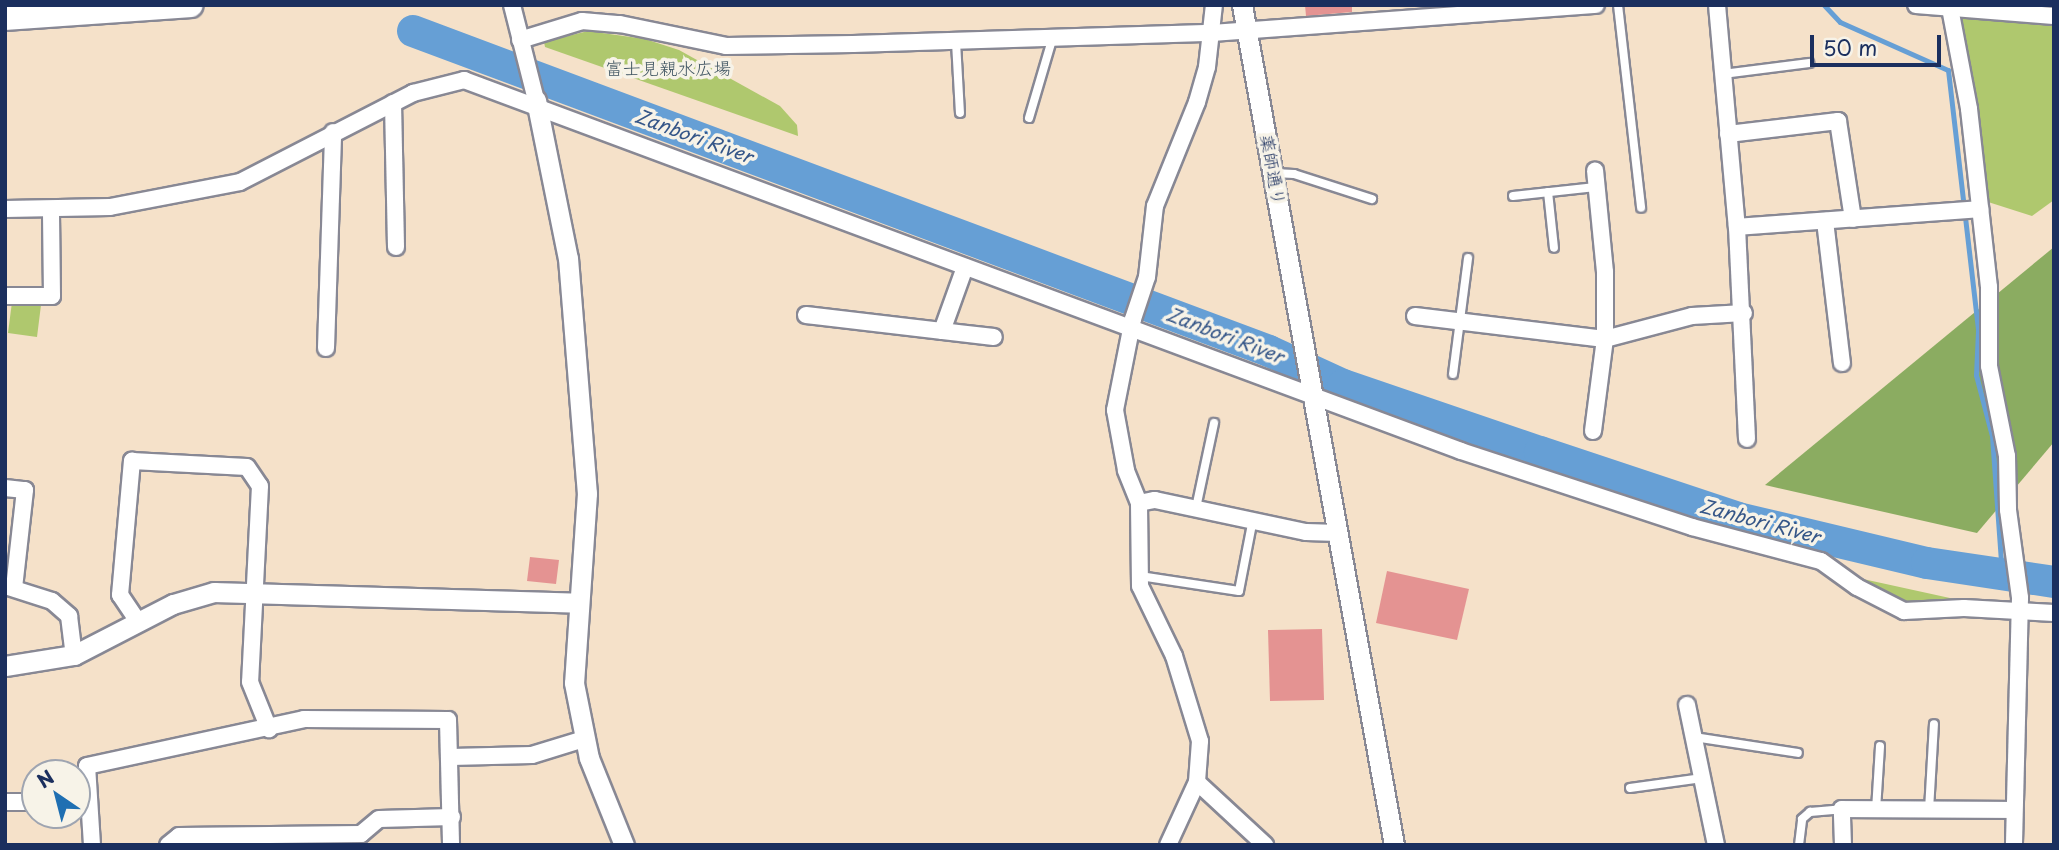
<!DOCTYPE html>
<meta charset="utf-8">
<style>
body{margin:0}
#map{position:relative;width:2059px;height:850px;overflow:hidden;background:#f5e1c9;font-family:"Playpen Sans","Klee One",sans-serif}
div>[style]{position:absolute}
.green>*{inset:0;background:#afc86e}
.forest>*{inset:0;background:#8bac61}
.stream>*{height:5px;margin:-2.5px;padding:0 2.5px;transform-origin:2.5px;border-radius:2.5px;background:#669fd5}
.river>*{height:32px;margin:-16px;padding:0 16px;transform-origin:16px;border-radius:16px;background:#669fd5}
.building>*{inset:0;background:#e49392}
.roads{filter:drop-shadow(2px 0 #888894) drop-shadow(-2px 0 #888894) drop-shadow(0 2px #888894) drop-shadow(0 -2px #888894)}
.service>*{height:8px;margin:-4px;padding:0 4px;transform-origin:4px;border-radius:4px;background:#fff}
.minor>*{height:16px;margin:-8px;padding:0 8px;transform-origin:8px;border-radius:8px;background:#fff}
.tertiary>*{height:19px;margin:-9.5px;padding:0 9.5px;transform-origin:9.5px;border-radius:9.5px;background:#fff}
.primary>*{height:24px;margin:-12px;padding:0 12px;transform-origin:12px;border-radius:12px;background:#fff}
span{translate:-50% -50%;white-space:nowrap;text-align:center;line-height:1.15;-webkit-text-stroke:7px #f7f3e8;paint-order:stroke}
.park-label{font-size:18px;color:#405562}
.street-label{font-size:18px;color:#1b2f5e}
.water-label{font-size:19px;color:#355688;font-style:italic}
.frame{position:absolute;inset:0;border:7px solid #1b2f5e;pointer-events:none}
.north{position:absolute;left:21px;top:759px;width:70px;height:70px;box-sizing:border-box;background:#f7f3e8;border:2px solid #9fa5b1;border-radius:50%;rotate:325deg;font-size:19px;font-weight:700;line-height:28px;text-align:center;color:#1b2f5e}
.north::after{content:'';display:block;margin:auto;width:24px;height:32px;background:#1f6fb2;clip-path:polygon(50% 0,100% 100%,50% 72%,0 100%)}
.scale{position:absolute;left:1810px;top:35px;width:131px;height:32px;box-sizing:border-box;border:4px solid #1b2f5e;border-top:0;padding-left:9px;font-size:21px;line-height:24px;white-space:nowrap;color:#1b2f5e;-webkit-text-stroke:5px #f7f3e8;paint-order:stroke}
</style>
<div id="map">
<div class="green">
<i style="clip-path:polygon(1961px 16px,2054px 25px,2054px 200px,2032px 216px,1985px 201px)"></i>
<i style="clip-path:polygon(588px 31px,645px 39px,679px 50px,780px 106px,797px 125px,798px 136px,545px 47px,544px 42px)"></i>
<i style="clip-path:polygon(12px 302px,41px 305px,37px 337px,8px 333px)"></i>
<i style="clip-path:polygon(1863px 579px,1959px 600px,1963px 602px,1915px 607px)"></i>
</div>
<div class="forest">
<i style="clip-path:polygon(2054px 247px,2054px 442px,1977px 533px,1765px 485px)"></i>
</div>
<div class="stream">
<i style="left:1824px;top:5px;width:23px;rotate:47deg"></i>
<i style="left:1840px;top:22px;width:118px;rotate:24deg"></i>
<i style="left:1948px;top:70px;width:263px;rotate:83.4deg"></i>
<i style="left:1978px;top:331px;width:44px;rotate:92.6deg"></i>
<i style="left:1976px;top:375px;width:63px;rotate:75.3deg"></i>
<i style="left:1992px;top:436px;width:141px;rotate:85.9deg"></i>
</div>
<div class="river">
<i style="left:413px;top:31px;width:914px;rotate:20.5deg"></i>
<i style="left:1269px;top:351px;width:81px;rotate:24.7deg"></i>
<i style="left:1343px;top:385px;width:208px;rotate:18.8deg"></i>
<i style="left:1540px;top:452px;width:209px;rotate:18.4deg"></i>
<i style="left:1738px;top:518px;width:194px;rotate:13.4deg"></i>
<i style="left:1927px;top:563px;width:128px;rotate:8.5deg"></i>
</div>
<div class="building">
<i style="clip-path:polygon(1305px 5px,1352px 5px,1352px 12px,1306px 16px)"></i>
<i style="clip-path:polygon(530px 557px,559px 560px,556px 584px,527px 581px)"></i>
<i style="clip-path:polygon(1387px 571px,1469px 589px,1457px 640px,1376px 623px)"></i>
<i style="clip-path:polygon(1322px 629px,1324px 700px,1270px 701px,1268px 630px)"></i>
</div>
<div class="roads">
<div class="service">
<i style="left:1618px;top:5px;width:204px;rotate:83.5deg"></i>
<i style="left:956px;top:42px;width:71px;rotate:86.8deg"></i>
<i style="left:1723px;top:74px;width:87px;rotate:-7.3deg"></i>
<i style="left:1029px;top:118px;width:81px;rotate:-73.6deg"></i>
<i style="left:1274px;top:173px;width:20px;rotate:3deg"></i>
<i style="left:1294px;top:174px;width:82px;rotate:17.8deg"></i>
<i style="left:1548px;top:192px;width:56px;rotate:83.9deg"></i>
<i style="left:1513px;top:196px;width:83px;rotate:-6.2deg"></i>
<i style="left:1453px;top:374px;width:117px;rotate:-82.6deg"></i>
<i style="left:1196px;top:508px;width:87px;rotate:-78deg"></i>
<i style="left:1140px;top:576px;width:100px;rotate:8.6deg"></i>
<i style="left:1239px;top:591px;width:73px;rotate:-79deg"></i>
<i style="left:1694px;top:737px;width:105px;rotate:8.7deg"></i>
<i style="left:1630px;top:788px;width:73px;rotate:-7.9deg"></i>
<i style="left:1876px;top:810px;width:64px;rotate:-86.4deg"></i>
<i style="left:1929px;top:810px;width:86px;rotate:-86.7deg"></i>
<i style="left:1799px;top:845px;width:26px;rotate:-83deg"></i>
<i style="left:1802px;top:819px;width:11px;rotate:-41deg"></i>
<i style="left:1810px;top:812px;width:32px;rotate:-5deg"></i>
</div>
<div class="minor">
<i style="left:512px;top:5px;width:98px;rotate:75.8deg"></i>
<i style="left:1717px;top:5px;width:223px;rotate:84.9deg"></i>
<i style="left:1737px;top:227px;width:244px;rotate:-4.2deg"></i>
<i style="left:1916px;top:5px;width:138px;rotate:4.6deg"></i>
<i style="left:1950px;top:8px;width:103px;rotate:79.3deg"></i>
<i style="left:1969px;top:109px;width:179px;rotate:83.6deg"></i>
<i style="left:1989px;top:287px;width:79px;rotate:90deg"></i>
<i style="left:1989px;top:366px;width:92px;rotate:78.7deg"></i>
<i style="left:2007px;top:456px;width:54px;rotate:88.9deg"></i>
<i style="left:2008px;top:510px;width:89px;rotate:82.2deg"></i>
<i style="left:2020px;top:598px;width:247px;rotate:91.4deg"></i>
<i style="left:520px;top:40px;width:65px;rotate:-17deg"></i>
<i style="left:582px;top:21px;width:38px;rotate:5deg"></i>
<i style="left:620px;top:24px;width:108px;rotate:11.7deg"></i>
<i style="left:726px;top:46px;width:127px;rotate:-0.9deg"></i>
<i style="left:853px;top:44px;width:360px;rotate:-1.8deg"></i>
<i style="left:1213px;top:33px;width:384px;rotate:-4.2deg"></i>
<i style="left:393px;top:103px;width:144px;rotate:88.8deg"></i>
<i style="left:1728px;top:134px;width:111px;rotate:-6.7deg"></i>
<i style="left:1838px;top:121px;width:99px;rotate:81.3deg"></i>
<i style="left:5px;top:209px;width:105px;rotate:-1.1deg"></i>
<i style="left:110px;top:207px;width:132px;rotate:-10.9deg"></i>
<i style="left:240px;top:182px;width:195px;rotate:-27.2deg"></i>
<i style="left:413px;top:93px;width:53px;rotate:-14.3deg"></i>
<i style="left:464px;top:80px;width:1064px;rotate:20.41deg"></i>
<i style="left:1461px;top:451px;width:243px;rotate:18.2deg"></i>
<i style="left:1692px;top:527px;width:133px;rotate:14.8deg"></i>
<i style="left:1821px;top:561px;width:44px;rotate:35.8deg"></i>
<i style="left:1857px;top:587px;width:53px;rotate:27.1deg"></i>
<i style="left:1904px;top:611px;width:60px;rotate:-2.9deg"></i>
<i style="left:1964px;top:608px;width:90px;rotate:3.2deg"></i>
<i style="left:1825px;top:221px;width:143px;rotate:83.2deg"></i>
<i style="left:1737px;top:227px;width:212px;rotate:87.3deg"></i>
<i style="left:5px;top:296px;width:47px"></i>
<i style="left:52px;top:296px;width:86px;rotate:-90.7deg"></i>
<i style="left:806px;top:315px;width:189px;rotate:6.7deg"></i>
<i style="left:1415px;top:316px;width:191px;rotate:6.9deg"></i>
<i style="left:1605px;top:339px;width:90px;rotate:-14.8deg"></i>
<i style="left:1692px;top:316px;width:52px;rotate:-3.3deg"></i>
<i style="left:942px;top:331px;width:68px;rotate:-70.2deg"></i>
<i style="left:326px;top:348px;width:216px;rotate:-88.1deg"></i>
<i style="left:1593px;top:431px;width:93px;rotate:-82.6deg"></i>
<i style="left:1605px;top:339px;width:67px;rotate:-90deg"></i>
<i style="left:1605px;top:272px;width:102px;rotate:-95.6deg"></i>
<i style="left:5px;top:488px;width:20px;rotate:6deg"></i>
<i style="left:25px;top:490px;width:99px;rotate:96.4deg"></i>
<i style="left:1139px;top:503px;width:16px;rotate:-11deg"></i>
<i style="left:1155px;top:500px;width:154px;rotate:12deg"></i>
<i style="left:1306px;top:532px;width:32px;rotate:2deg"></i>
<i style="left:5px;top:586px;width:49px;rotate:17.7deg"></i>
<i style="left:52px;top:601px;width:23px;rotate:41deg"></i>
<i style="left:69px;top:616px;width:39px;rotate:83deg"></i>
<i style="left:139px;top:623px;width:34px;rotate:-124deg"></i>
<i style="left:120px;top:595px;width:135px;rotate:-84.9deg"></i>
<i style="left:132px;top:461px;width:115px;rotate:3deg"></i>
<i style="left:247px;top:467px;width:23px;rotate:56deg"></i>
<i style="left:260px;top:486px;width:196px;rotate:92.9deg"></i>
<i style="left:250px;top:682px;width:51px;rotate:68deg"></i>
<i style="left:1687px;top:705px;width:143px;rotate:78.3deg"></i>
<i style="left:451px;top:757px;width:81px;rotate:-1.4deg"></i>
<i style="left:532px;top:755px;width:54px;rotate:-17.1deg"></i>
<i style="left:1197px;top:782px;width:93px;rotate:42.8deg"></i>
<i style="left:5px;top:802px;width:30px"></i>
<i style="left:92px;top:845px;width:79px;rotate:-93.6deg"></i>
<i style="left:87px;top:766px;width:222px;rotate:-12.2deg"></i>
<i style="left:304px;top:719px;width:144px;rotate:0.4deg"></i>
<i style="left:448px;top:720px;width:125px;rotate:88.6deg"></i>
<i style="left:168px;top:845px;width:14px;rotate:-39deg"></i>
<i style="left:179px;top:836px;width:182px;rotate:-0.6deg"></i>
<i style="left:361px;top:834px;width:23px;rotate:-40deg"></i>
<i style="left:379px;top:819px;width:73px;rotate:-1.6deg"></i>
<i style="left:1168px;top:845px;width:69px;rotate:-65.3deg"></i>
<i style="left:1197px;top:782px;width:41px;rotate:-85.8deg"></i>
<i style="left:1200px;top:741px;width:89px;rotate:-107deg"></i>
<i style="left:1174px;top:656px;width:78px;rotate:-115.9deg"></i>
<i style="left:1140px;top:586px;width:83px;rotate:-90.7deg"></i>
<i style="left:1139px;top:503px;width:35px;rotate:-112deg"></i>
<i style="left:1126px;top:470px;width:61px;rotate:-100.4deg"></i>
<i style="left:1115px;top:410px;width:93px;rotate:-78.8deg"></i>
<i style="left:1133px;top:319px;width:44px;rotate:-71.6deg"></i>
<i style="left:1147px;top:277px;width:71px;rotate:-83.6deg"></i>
<i style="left:1155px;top:206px;width:112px;rotate:-68deg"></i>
<i style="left:1197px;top:102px;width:36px;rotate:-74deg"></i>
<i style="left:1207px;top:67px;width:62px;rotate:-83.6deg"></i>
<i style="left:1843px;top:845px;width:36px;rotate:-92deg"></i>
<i style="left:1842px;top:809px;width:172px;rotate:0.3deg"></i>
</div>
<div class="tertiary">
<i style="left:1242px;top:5px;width:854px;rotate:79.74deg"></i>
<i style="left:536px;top:100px;width:161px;rotate:78.6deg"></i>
<i style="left:568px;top:258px;width:236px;rotate:85.4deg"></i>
<i style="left:587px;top:493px;width:190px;rotate:93.9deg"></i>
<i style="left:574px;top:683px;width:76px;rotate:78.7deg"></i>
<i style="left:589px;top:758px;width:94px;rotate:68.1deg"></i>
<i style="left:5px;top:666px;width:70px;rotate:-9.1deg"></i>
<i style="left:74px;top:655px;width:111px;rotate:-27.3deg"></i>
<i style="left:173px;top:604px;width:43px;rotate:-16.3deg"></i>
<i style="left:214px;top:592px;width:364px;rotate:1.7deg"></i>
</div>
<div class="primary">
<i style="left:5px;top:18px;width:186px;rotate:-4deg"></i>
</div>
</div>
<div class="park-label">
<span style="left:668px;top:68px">富士見親水広場</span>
</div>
<div class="street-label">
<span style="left:1273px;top:170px;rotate:79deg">薬師通り</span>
</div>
<div class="water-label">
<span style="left:694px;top:136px;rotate:20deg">Zanbori River</span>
<span style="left:1225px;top:335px;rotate:21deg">Zanbori River</span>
<span style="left:1760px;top:521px;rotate:15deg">Zanbori River</span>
</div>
<div class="frame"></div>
<div class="north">N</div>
<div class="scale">50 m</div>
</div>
